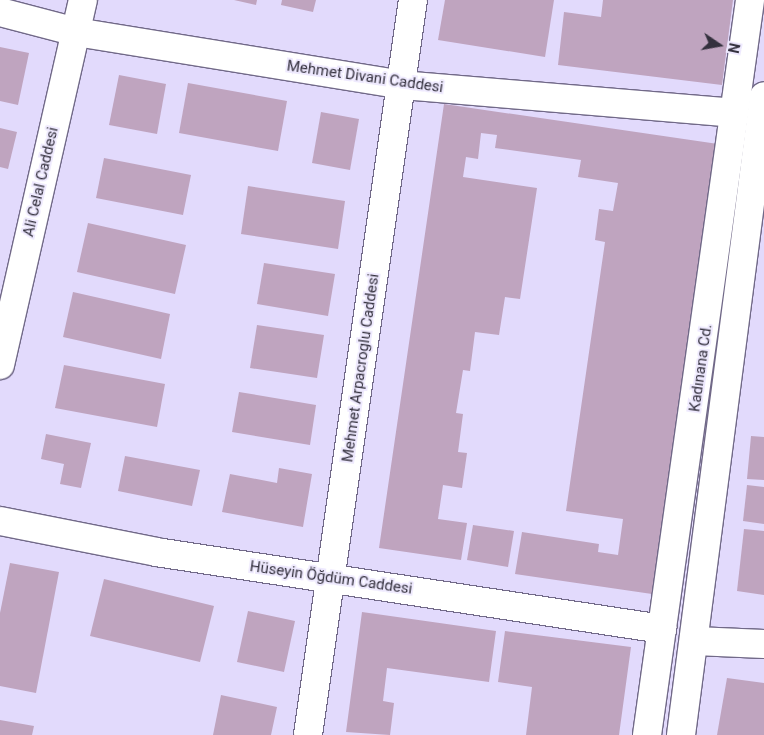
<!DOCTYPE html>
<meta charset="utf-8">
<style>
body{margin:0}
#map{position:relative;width:764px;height:735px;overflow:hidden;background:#e2dafc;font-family:Roboto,sans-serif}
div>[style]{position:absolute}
.building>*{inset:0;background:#bfa4bf}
.roads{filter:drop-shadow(1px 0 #716988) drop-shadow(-1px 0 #716988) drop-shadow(0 1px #716988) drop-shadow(0 -1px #716988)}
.minor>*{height:28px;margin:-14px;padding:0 14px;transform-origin:14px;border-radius:14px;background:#fff}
span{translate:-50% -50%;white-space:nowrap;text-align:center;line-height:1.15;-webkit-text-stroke:4px #eee9fe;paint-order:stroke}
.street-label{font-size:15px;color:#33303d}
.north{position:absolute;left:694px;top:20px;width:50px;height:50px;-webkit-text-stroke:4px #eee9fe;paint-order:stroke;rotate:102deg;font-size:14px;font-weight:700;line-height:20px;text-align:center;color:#33303d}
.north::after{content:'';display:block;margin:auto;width:18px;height:22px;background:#33303d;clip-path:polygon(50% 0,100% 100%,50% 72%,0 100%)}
</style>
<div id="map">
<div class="building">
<i style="clip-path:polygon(234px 0,257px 0,256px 5px)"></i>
<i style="clip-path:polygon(282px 0,316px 0,313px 12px,281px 5px)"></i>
<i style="clip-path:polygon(445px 0,554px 0,545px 57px,438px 40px)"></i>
<i style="clip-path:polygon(603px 0,733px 0,722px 85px,558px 65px,564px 12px,601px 17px)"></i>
<i style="clip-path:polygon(0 47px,29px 53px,18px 105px,0 101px)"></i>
<i style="clip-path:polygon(119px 75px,166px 84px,157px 134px,109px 125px)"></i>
<i style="clip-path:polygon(188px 83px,287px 101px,278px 151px,179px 133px)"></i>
<i style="clip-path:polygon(444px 104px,718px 144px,652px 594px,515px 574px,522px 532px,599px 544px,598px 552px,618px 555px,623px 519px,566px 511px,605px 242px,595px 240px,599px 209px,613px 211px,618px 183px,578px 177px,581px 160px,495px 148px,497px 135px,481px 133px,478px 159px,466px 157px,463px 177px,537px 188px,520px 299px,505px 297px,499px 335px,475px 332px,470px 371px,463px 370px,456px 413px,463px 414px,458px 452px,467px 453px,462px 488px,443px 485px,438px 519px,467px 523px,461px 560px,379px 548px)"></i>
<i style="clip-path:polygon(321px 112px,359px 119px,350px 170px,312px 163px)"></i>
<i style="clip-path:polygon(0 128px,17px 132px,8px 169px,0 167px)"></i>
<i style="clip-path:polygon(104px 158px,191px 175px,183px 215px,96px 198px)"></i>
<i style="clip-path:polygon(248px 186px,345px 201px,338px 249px,241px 234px)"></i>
<i style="clip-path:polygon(88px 223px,186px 245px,175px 294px,77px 272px)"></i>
<i style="clip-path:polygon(264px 263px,335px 274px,328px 316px,257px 304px)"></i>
<i style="clip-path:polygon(73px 292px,170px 314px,161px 359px,63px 337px)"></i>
<i style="clip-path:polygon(257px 325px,324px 335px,317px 378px,250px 368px)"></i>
<i style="clip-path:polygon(64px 365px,165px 384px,157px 427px,55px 408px)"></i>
<i style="clip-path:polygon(239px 392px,316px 405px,310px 445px,232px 432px)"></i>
<i style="clip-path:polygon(46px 434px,91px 443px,81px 488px,60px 484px,64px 464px,41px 459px)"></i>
<i style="clip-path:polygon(751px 436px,764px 437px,764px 480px,747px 479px)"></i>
<i style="clip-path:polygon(125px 456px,200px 470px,192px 506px,118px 491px)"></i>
<i style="clip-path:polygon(279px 468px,312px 474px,303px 527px,222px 512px,230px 474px,277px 483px)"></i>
<i style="clip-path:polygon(747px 485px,764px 487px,764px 524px,743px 521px)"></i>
<i style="clip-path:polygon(473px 525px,514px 531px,508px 567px,467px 560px)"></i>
<i style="clip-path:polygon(744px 529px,764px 531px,764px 595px,737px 591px)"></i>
<i style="clip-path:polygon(10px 563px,59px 572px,36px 693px,0 686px,0 613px)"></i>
<i style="clip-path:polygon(104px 579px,214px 606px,200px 662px,90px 636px)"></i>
<i style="clip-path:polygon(248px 611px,295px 621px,284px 672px,237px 662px)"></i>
<i style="clip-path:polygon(362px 612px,496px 631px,489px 682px,387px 668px,383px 701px,394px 703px,390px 735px,346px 732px)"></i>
<i style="clip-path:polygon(505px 631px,631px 647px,619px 735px,526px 735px,532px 687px,498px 682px)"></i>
<i style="clip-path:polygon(727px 678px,764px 683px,764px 735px,717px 735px)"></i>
<i style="clip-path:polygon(221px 695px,277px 707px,271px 735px,213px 735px)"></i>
<i style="clip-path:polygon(0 720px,34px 726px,32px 735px,0 735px)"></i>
</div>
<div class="roads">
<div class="minor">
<i style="left:0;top:12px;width:79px;rotate:14.7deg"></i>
<i style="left:76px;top:32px;width:330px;rotate:9.2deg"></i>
<i style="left:402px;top:85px;width:333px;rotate:4.8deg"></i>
<i style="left:0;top:365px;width:374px;rotate:-77.2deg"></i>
<i style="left:0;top:521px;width:159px;rotate:11.2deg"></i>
<i style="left:156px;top:552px;width:512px;rotate:8.65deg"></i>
<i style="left:695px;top:641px;width:69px;rotate:2.5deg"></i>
<i style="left:308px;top:735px;width:742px;rotate:-81.87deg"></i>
<i style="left:647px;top:735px;width:742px;rotate:-82.02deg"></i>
<i style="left:681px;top:735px;width:644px;rotate:-82.6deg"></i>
</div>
</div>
<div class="street-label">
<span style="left:365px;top:77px;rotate:8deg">Mehmet Divani Caddesi</span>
<span style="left:41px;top:182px;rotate:-77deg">Ali Celal Caddesi</span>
<span style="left:361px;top:368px;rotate:-82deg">Mehmet Arpacroglu Caddesi</span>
<span style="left:701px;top:368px;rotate:-82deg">Kadınana Cd.</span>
<span style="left:331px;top:578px;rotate:8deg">Hüseyin Öğdüm Caddesi</span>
</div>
<div class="north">N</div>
</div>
